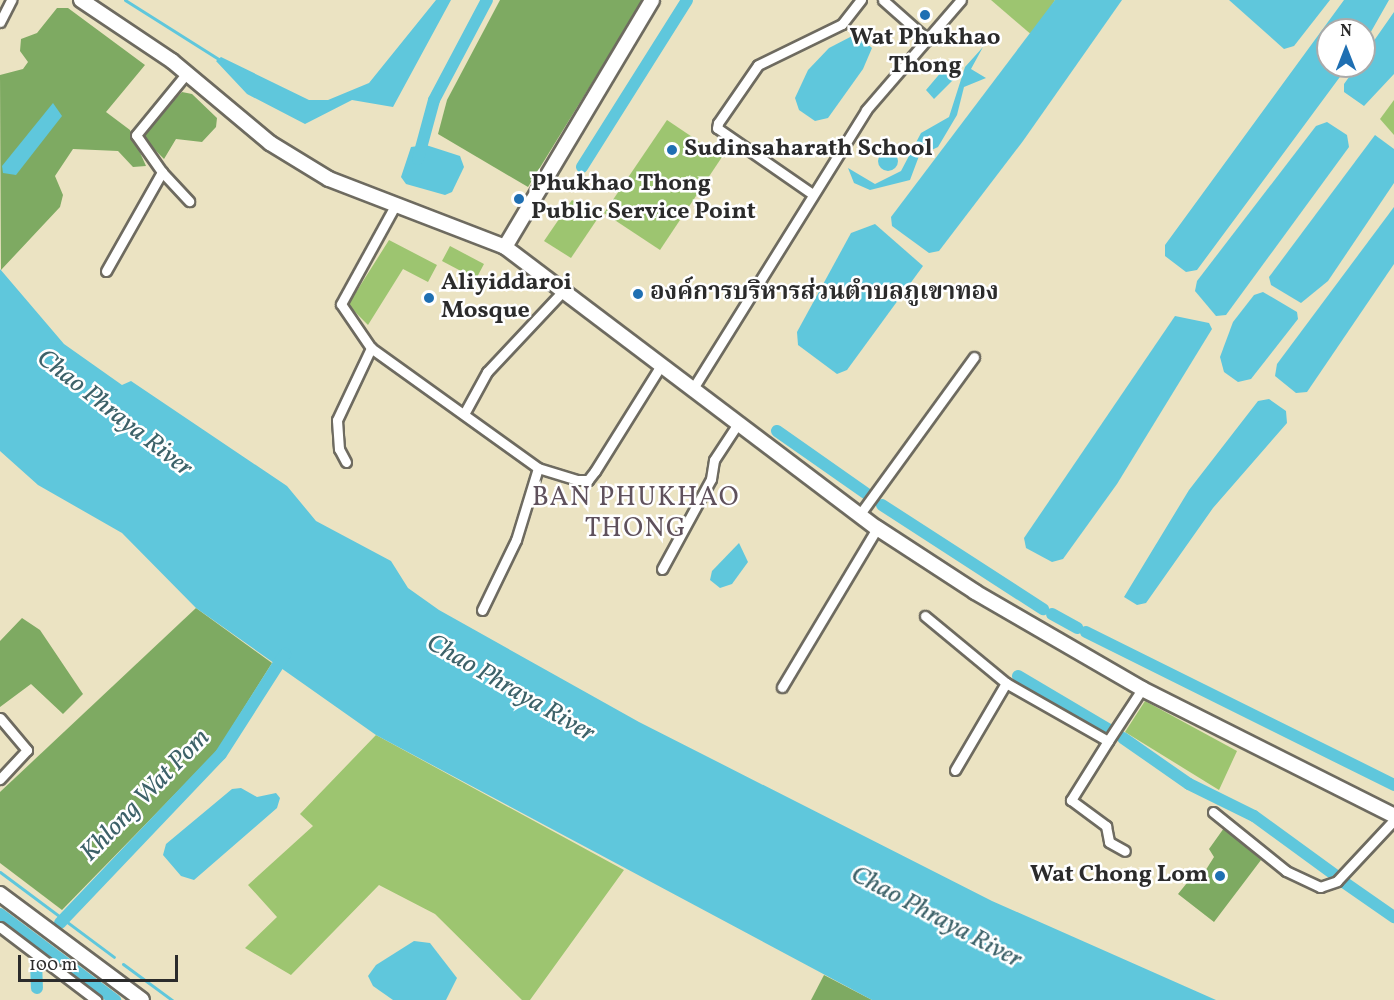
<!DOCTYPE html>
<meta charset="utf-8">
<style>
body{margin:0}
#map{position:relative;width:1394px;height:1000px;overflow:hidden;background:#ebe3c2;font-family:Vollkorn,"Noto Serif Thai",serif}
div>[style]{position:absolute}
.green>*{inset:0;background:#9dc570}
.forest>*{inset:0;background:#7eaa62}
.water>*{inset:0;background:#5fc7dc}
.round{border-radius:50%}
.stream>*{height:3px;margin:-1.5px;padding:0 1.5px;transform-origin:1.5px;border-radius:1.5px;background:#5fc7dc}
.canal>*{height:12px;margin:-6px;padding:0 6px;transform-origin:6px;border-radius:6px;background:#5fc7dc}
.roads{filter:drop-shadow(2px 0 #6e6b60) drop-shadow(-2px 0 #6e6b60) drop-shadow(0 2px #6e6b60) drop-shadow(0 -2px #6e6b60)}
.street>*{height:9px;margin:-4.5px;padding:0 4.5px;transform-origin:4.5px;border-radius:4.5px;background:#fff}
.secondary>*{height:14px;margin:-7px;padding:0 7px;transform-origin:7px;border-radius:7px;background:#fff}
.dots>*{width:16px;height:16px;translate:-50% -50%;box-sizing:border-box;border:3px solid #fff;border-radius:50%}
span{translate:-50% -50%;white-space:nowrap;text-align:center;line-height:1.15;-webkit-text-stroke:5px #fff;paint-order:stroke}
.poi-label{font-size:24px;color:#2b2b2b;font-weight:700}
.left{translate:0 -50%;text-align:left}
.right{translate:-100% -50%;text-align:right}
.water-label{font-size:26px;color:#3d6269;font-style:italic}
.quarter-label{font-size:27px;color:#5f515c;letter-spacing:1.5px}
.north{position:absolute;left:1316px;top:18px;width:60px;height:60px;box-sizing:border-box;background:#fff;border:2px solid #aaa;border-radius:50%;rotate:0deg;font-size:16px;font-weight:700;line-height:24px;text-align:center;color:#2b2b2b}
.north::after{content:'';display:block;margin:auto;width:21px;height:27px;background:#1f6fb2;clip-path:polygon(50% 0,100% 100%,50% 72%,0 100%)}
.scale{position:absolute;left:18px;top:955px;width:160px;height:27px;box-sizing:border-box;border:3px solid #2b2b2b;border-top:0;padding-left:8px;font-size:18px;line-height:21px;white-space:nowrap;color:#2b2b2b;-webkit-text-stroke:4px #fff;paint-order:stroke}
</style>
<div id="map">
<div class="green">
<i style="clip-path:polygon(991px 0,1055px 0,1033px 36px)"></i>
<i style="clip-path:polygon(1394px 100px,1394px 135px,1380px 119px)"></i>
<i style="clip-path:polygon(667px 120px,722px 157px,660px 250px,604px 213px)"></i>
<i style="clip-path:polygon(572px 200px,598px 218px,571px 258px,544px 241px)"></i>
<i style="clip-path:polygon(389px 240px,437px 265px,428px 282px,403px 269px,368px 325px,348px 305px)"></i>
<i style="clip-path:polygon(450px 246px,484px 264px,476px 279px,442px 261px)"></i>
<i style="clip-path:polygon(1145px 701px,1237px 751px,1219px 790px,1125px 732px)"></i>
<i style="clip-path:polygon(376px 735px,624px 870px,530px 1000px,522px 1000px,435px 914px,379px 885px,291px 975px,245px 948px,277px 917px,248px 885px,313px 826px,300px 814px)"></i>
</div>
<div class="forest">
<i style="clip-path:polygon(500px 0,643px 0,528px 187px,438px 134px,447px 100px)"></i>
<i style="clip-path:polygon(57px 8px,68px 8px,145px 65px,106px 112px,130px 130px,146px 166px,133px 167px,118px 151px,73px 149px,55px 176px,63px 195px,60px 207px,1px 270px,0 75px,23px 69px,28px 62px,20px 51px,21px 39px,37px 33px)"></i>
<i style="clip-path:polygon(182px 92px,192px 94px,217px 118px,216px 127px,202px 142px,176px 139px,164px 159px,144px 139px,147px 126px)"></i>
<i style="clip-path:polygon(196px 608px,272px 663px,217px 751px,62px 910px,0 863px,0 792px)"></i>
<i style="clip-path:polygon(22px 618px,40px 630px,83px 694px,63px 714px,31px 684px,0 707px,0 641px)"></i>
<i style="clip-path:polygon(1224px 828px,1261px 860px,1214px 922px,1178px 894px,1195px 873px,1202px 876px,1214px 857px,1209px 849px)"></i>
<i style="clip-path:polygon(824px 975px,872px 1000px,811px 1000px)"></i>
</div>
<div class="water">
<i style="clip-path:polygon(436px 0,451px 0,393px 107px,352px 100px,305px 124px,247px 94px,216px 61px,221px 57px,309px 100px,328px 100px,369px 83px)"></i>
<i style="clip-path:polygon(1055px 0,1122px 0,1023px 141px,939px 251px,929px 253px,892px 226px,891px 217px)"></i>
<i style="clip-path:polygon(1229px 0,1330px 0,1294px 46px,1284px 49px)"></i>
<i style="clip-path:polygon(1344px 0,1389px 0,1364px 44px,1364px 30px,1328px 30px,1328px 66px,1348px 66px,1197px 270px,1186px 272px,1165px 256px,1165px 245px)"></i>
<i style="clip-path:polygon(1394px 12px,1394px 74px,1364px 106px,1344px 92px,1344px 84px,1357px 66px,1364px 66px,1364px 55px)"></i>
<i style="clip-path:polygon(856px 34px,872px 48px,863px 69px,828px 118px,815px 121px,799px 110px,795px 98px,808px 70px,829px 48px)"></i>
<i style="clip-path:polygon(983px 47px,971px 69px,986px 78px,964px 87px,957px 115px,938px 147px,919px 156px,910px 180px,870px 190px,854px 183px,848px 168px,875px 184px,901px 171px,921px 133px,949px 117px,965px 67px)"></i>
<i style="clip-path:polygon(948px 64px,956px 77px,934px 99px,926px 90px)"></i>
<i style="clip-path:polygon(53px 103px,62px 116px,16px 175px,3px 173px,2px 166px)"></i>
<i style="clip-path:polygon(1327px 122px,1347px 135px,1349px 147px,1226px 315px,1216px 316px,1195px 291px,1197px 281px,1316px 126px)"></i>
<i style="clip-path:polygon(1375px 135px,1394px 149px,1394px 183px,1328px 281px,1301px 303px,1271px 285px,1269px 277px)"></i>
<i style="clip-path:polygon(426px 145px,460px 156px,464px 167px,452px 192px,445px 195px,406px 184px,401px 177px,411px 147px)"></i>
<i class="round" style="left:878px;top:151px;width:20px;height:20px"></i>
<i style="clip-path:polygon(1394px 207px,1394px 264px,1307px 392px,1296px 393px,1275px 376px,1277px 364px)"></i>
<i style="clip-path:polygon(875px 224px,923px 266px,847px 370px,837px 374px,798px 345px,797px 332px,851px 233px)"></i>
<i style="clip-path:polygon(0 269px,64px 344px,122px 385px,131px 381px,287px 486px,316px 521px,391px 561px,408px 588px,439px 610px,639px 722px,992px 901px,1216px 1000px,872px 1000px,376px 735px,196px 608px,122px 533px,38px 485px,0 451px)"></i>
<i style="clip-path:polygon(1263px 292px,1297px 312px,1298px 319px,1251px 379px,1238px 382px,1224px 372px,1220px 357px,1233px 322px,1254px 295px)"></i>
<i style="clip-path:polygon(1175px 316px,1209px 323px,1212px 329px,1117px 484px,1063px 559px,1052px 562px,1026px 548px,1024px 538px)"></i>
<i style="clip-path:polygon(1269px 399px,1286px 411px,1287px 423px,1213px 508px,1146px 603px,1137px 605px,1124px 597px,1189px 490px,1258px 401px)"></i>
<i style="clip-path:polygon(739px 543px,748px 562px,732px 584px,720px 588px,710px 580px,712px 571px)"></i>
<i style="clip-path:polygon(241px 788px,257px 797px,276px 793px,280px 798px,277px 808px,194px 880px,181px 876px,163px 855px,166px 844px,232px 789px)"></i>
<i style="clip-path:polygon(414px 941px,430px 943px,457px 978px,446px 1000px,393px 1000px,373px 986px,368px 976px,376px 965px)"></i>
</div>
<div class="stream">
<i style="left:125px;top:0;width:112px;rotate:32.3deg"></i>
<i style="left:0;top:872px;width:142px;rotate:36.7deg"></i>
<i style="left:123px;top:964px;width:61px;rotate:36.3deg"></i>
</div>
<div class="canal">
<i style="left:418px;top:159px;width:61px;rotate:-74.8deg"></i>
<i style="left:434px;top:100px;width:113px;rotate:-62.1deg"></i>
<i style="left:582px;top:167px;width:197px;rotate:-57.8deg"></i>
<i style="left:777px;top:431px;width:113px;rotate:35deg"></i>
<i style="left:882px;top:505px;width:192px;rotate:32.9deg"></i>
<i style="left:1052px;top:614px;width:29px;rotate:29deg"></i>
<i style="left:1086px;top:632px;width:344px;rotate:26.4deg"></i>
<i style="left:1018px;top:676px;width:108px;rotate:30.6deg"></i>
<i style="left:1123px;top:738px;width:80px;rotate:34.9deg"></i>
<i style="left:1189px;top:784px;width:72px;rotate:26.2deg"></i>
<i style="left:1254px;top:816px;width:100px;rotate:36.1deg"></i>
<i style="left:1345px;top:883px;width:60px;rotate:34.8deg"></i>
<i style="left:0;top:914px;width:144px;rotate:36.8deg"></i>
<i style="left:60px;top:923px;width:233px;rotate:-46.4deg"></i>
<i style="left:221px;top:754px;width:119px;rotate:-57.4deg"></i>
<i style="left:36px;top:961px;width:27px;rotate:88deg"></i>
</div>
<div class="roads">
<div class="street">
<i style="left:883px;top:0;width:59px;rotate:41.6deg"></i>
<i style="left:0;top:22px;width:25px;rotate:-63deg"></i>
<i style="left:162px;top:172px;width:40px;rotate:47deg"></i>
<i style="left:811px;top:193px;width:114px;rotate:-145.3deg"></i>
<i style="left:717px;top:128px;width:5px;rotate:-79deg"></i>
<i style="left:718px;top:123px;width:70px;rotate:-55.4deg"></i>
<i style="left:758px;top:65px;width:93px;rotate:-26deg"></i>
<i style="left:842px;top:24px;width:31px;rotate:-52deg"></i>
<i style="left:106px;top:271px;width:114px;rotate:-60.5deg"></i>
<i style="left:162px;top:172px;width:45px;rotate:-125.1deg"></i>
<i style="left:136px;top:135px;width:80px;rotate:-50.6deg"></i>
<i style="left:371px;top:348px;width:206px;rotate:35.7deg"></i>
<i style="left:538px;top:468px;width:41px;rotate:17.1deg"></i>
<i style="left:577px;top:480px;width:11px"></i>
<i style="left:588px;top:480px;width:11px;rotate:-52deg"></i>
<i style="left:595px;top:471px;width:123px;rotate:-58deg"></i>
<i style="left:692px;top:390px;width:330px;rotate:-58.1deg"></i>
<i style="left:866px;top:110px;width:145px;rotate:-49.2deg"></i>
<i style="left:464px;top:414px;width:48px;rotate:-61.3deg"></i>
<i style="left:487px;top:372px;width:112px;rotate:-46.8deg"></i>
<i style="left:346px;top:462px;width:15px;rotate:-118deg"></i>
<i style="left:339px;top:449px;width:29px;rotate:-94deg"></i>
<i style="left:337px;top:420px;width:80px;rotate:-64.7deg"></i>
<i style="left:371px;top:348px;width:53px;rotate:-124.3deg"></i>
<i style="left:341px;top:304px;width:114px;rotate:-61.2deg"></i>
<i style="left:860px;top:514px;width:194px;rotate:-54deg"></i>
<i style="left:662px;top:569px;width:102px;rotate:-61.4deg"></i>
<i style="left:711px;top:479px;width:19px;rotate:-81deg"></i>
<i style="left:714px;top:460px;width:42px;rotate:-56.7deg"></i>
<i style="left:482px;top:610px;width:78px;rotate:-64.1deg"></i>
<i style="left:516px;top:540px;width:75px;rotate:-73deg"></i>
<i style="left:925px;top:616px;width:105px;rotate:39.6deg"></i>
<i style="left:1006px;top:683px;width:117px;rotate:29.6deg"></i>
<i style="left:1108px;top:741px;width:62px;rotate:-56.8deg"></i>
<i style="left:782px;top:687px;width:185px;rotate:-59.1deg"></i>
<i style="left:0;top:718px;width:42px;rotate:49.8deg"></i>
<i style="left:27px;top:750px;width:40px;rotate:133deg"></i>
<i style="left:1108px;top:741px;width:70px;rotate:122.1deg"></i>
<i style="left:1071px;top:800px;width:44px;rotate:36.6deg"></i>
<i style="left:1106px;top:826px;width:16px;rotate:79deg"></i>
<i style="left:1109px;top:842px;width:18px;rotate:29deg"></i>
<i style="left:955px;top:770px;width:101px;rotate:-59.6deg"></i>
<i style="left:1213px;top:812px;width:94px;rotate:38.9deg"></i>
<i style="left:1286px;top:871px;width:38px;rotate:25deg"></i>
<i style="left:1320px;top:887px;width:18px;rotate:-19deg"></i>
<i style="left:1337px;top:881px;width:83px;rotate:-46.9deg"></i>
<i style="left:0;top:927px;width:121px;rotate:37.2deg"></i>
</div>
<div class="secondary">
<i style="left:81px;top:0;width:110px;rotate:33.8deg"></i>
<i style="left:172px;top:61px;width:128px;rotate:39.9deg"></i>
<i style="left:270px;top:143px;width:69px;rotate:31.4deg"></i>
<i style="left:329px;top:179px;width:189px;rotate:21.1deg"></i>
<i style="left:505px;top:247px;width:466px;rotate:37.1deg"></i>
<i style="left:877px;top:528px;width:117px;rotate:33.1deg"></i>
<i style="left:975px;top:592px;width:193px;rotate:30.1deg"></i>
<i style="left:1142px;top:689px;width:282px;rotate:26.7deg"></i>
<i style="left:505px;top:247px;width:287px;rotate:-59.2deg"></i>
<i style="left:0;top:894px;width:177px;rotate:36.7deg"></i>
</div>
</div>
<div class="dots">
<i style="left:925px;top:15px;background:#1f6fb2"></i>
<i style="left:672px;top:150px;background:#1f6fb2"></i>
<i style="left:519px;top:199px;background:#1f6fb2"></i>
<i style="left:638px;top:294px;background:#1f6fb2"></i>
<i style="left:429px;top:298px;background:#1f6fb2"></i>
<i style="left:1220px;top:876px;background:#1f6fb2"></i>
</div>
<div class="poi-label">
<span style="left:925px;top:53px">Wat Phukhao<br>Thong</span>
<span class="left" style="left:684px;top:150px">Sudinsaharath School</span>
<span class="left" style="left:531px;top:199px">Phukhao Thong<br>Public Service Point</span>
<span class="left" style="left:441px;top:298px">Aliyiddaroi<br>Mosque</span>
<span class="left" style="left:650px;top:294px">องค์การบริหารส่วนตำบลภูเขาทอง</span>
<span class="right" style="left:1208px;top:876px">Wat Chong Lom</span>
</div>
<div class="water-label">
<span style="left:114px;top:414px;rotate:38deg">Chao Phraya River</span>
<span style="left:510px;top:689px;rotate:30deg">Chao Phraya River</span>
<span style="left:146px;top:796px;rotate:-46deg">Khlong Wat Pom</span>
<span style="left:936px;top:918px;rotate:28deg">Chao Phraya River</span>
</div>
<div class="quarter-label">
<span style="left:636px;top:514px">BAN PHUKHAO<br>THONG</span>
</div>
<div class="north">N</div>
<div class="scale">100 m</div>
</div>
